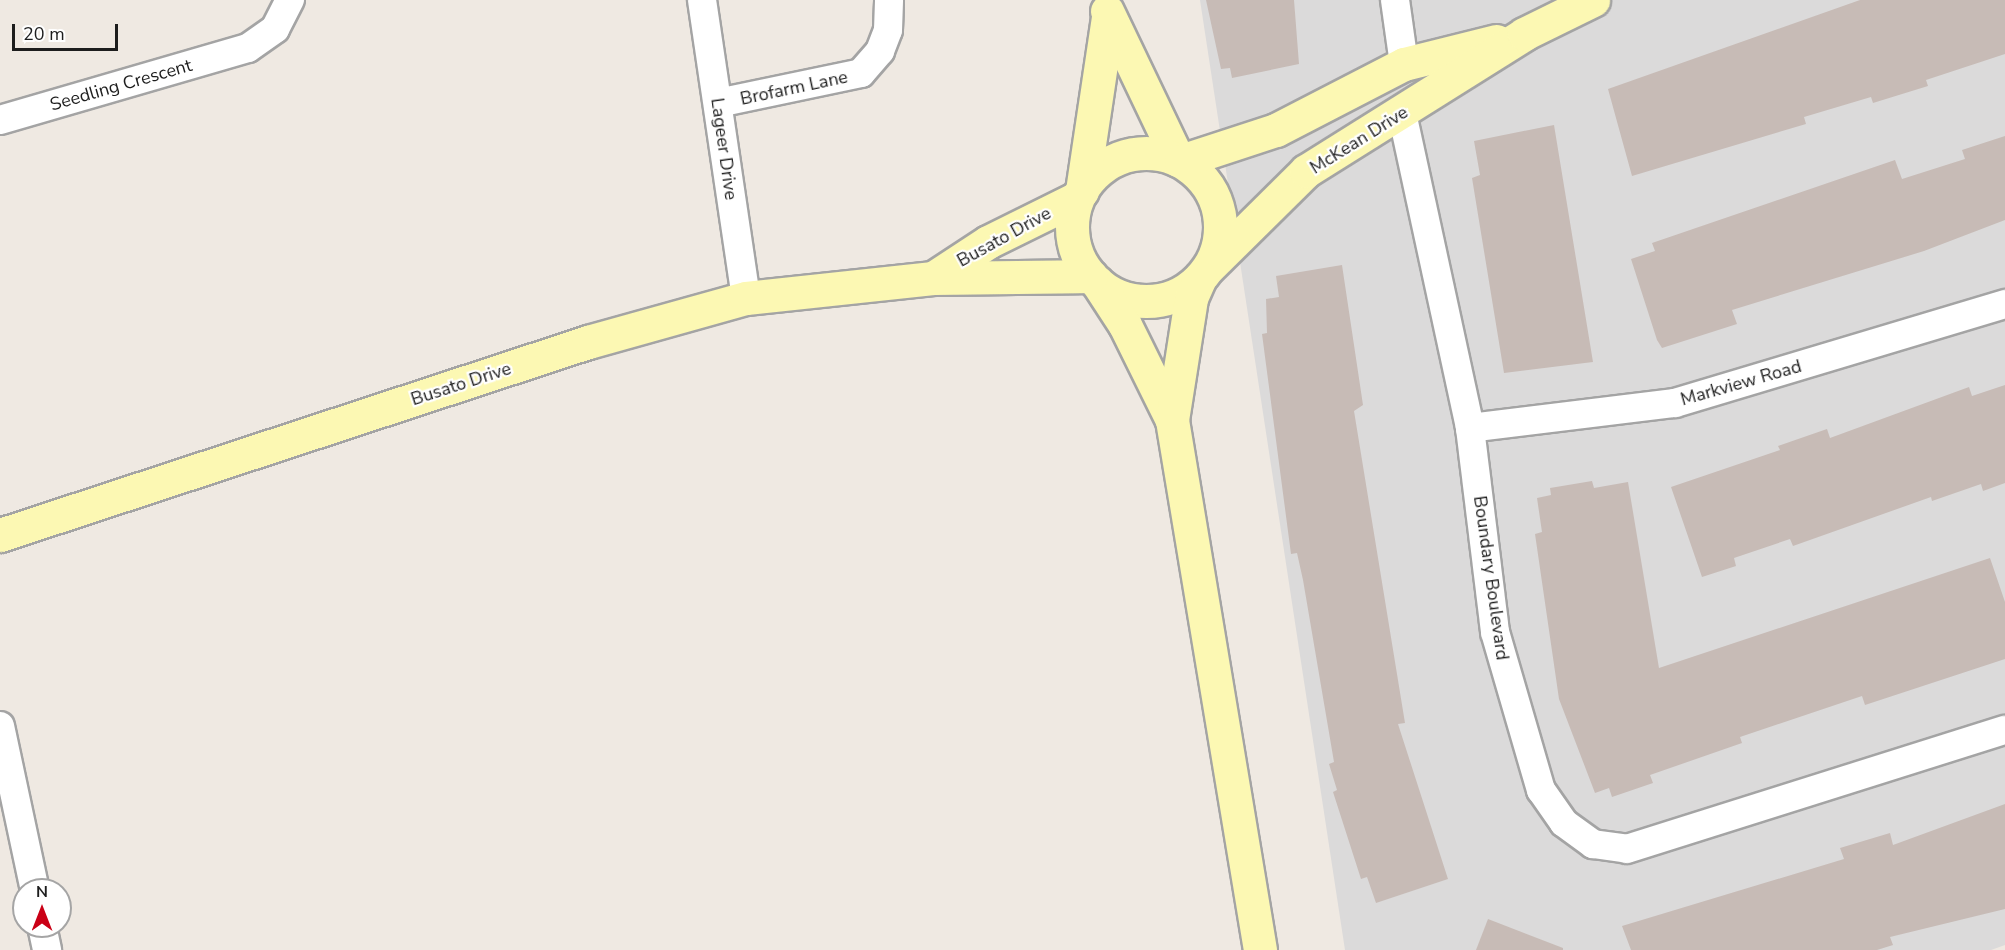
<!DOCTYPE html>
<style>
body{margin:0}
#map{position:relative;width:2005px;height:950px;overflow:hidden;background:#efe9e2;font-family:"Nunito Sans",sans-serif}
div>[style]{position:absolute}
.residential>*{inset:0;background:#dbdada}
.building>*{inset:0;background:#c7bbb6}
.roads{filter:drop-shadow(2px 0 #a4a4a4) drop-shadow(-2px 0 #a4a4a4) drop-shadow(0 2px #a4a4a4) drop-shadow(0 -2px #a4a4a4)}
.street>*{height:28px;margin:-14px;padding:0 14px;transform-origin:14px;border-radius:14px;background:#fff}
.secondary>*{height:33px;margin:-16.5px;padding:0 16.5px;transform-origin:16.5px;border-radius:16.5px;background:#fcf8b3}
.secondary>.ring{margin:-16.5px;padding:0;box-sizing:content-box;background:none;border:33px solid #fcf8b3;border-radius:50%}
span{translate:-50% -50%;white-space:nowrap;text-align:center;line-height:1.15;-webkit-text-stroke:4.5px #fff;paint-order:stroke}
.street-label{font-size:18px;color:#1d1d1d}
.north{position:absolute;left:12px;top:878px;width:60px;height:60px;box-sizing:border-box;background:#fff;border:2px solid #a5a5a5;border-radius:50%;rotate:0deg;font-size:16px;font-weight:700;line-height:24px;text-align:center;color:#1d1d1d}
.north::after{content:'';display:block;margin:auto;width:21px;height:27px;background:#ca0016;clip-path:polygon(50% 0,100% 100%,50% 72%,0 100%)}
.scale{position:absolute;left:12px;top:24px;width:106px;height:27px;box-sizing:border-box;border:3px solid #1d1d1d;border-top:0;padding-left:8px;font-size:18px;line-height:21px;white-space:nowrap;color:#1d1d1d;-webkit-text-stroke:4px #fff;paint-order:stroke}
</style>
<div id="map">
<div class="residential">
<i style="clip-path:polygon(1200px 0,2005px 0,2005px 945px,1991px 950px,1345px 950px)"></i>
</div>
<div class="building">
<i style="clip-path:polygon(1206px 0,1294px 0,1299px 64px,1232px 78px,1230px 68px,1221px 69px)"></i>
<i style="clip-path:polygon(1860px 0,2005px 0,2005px 54px,1926px 80px,1928px 86px,1873px 103px,1871px 97px,1804px 117px,1806px 124px,1632px 176px,1608px 89px)"></i>
<i style="clip-path:polygon(1554px 125px,1593px 362px,1504px 373px,1472px 178px,1480px 175px,1474px 141px)"></i>
<i style="clip-path:polygon(2005px 136px,2005px 220px,1924px 251px,1732px 310px,1737px 324px,1662px 348px,1657px 340px,1631px 259px,1655px 251px,1652px 243px,1895px 160px,1902px 179px,1965px 159px,1962px 150px)"></i>
<i style="clip-path:polygon(1342px 265px,1363px 405px,1354px 411px,1405px 723px,1398px 724px,1448px 879px,1376px 903px,1367px 877px,1361px 879px,1333px 792px,1337px 790px,1329px 764px,1334px 762px,1303px 580px,1297px 553px,1291px 554px,1262px 334px,1267px 333px,1266px 299px,1279px 297px,1276px 276px)"></i>
<i style="clip-path:polygon(2005px 385px,2005px 483px,1983px 491px,1981px 484px,1932px 501px,1931px 497px,1793px 546px,1790px 539px,1734px 558px,1736px 566px,1702px 577px,1671px 487px,1780px 450px,1778px 446px,1827px 429px,1830px 438px,1969px 387px,1972px 396px)"></i>
<i style="clip-path:polygon(1592px 481px,1594px 488px,1628px 482px,1659px 668px,1990px 558px,2005px 602px,2005px 659px,1865px 705px,1862px 696px,1740px 737px,1742px 743px,1650px 775px,1653px 783px,1612px 797px,1609px 788px,1595px 793px,1559px 699px,1535px 534px,1542px 532px,1537px 498px,1551px 495px,1550px 488px)"></i>
<i style="clip-path:polygon(2005px 804px,2005px 909px,1890px 937px,1893px 945px,1877px 950px,1631px 950px,1622px 926px,1844px 859px,1840px 848px,1890px 833px,1893px 845px)"></i>
<i style="clip-path:polygon(1488px 919px,1563px 948px,1563px 950px,1476px 950px)"></i>
</div>
<div class="roads">
<div class="street">
<i style="left:702px;top:0;width:301px;rotate:81.6deg"></i>
<i style="left:1395px;top:0;width:65px;rotate:82deg"></i>
<i style="left:718px;top:103px;width:146px;rotate:-11.8deg"></i>
<i style="left:861px;top:73px;width:29px;rotate:-49deg"></i>
<i style="left:880px;top:51px;width:22px;rotate:-69deg"></i>
<i style="left:888px;top:30px;width:30px;rotate:-88deg"></i>
<i style="left:1402px;top:113px;width:322px;rotate:77.8deg"></i>
<i style="left:1470px;top:428px;width:206px;rotate:83deg"></i>
<i style="left:1495px;top:632px;width:165px;rotate:73.8deg"></i>
<i style="left:1541px;top:790px;width:40px;rotate:55.1deg"></i>
<i style="left:1564px;top:823px;width:36px;rotate:36deg"></i>
<i style="left:1593px;top:844px;width:34px;rotate:8deg"></i>
<i style="left:1627px;top:849px;width:396px;rotate:-17.5deg"></i>
<i style="left:0;top:120px;width:258px;rotate:-16.2deg"></i>
<i style="left:248px;top:48px;width:33px;rotate:-35deg"></i>
<i style="left:275px;top:29px;width:33px;rotate:-63deg"></i>
<i style="left:1470px;top:428px;width:207px;rotate:-7deg"></i>
<i style="left:1675px;top:403px;width:345px;rotate:-16.7deg"></i>
<i style="left:0;top:726px;width:168px;rotate:78deg"></i>
<i style="left:42px;top:926px;width:25px;rotate:78deg"></i>
</div>
<div class="secondary">
<i style="left:1107px;top:11px;width:165px;rotate:64.5deg"></i>
<i class="ring" style="left:1072px;top:153px;width:115px;height:115px"></i>
<i style="left:1181px;top:161px;width:100px;rotate:-18.1deg"></i>
<i style="left:1276px;top:130px;width:144px;rotate:-27.3deg"></i>
<i style="left:1404px;top:64px;width:95px;rotate:-14deg"></i>
<i style="left:1082px;top:191px;width:177px;rotate:-81.5deg"></i>
<i style="left:1210px;top:266px;width:135px;rotate:-44.7deg"></i>
<i style="left:1306px;top:171px;width:257px;rotate:-32.1deg"></i>
<i style="left:1524px;top:34px;width:77px;rotate:-26.2deg"></i>
<i style="left:933px;top:278px;width:66px;rotate:-33.2deg"></i>
<i style="left:988px;top:242px;width:99px;rotate:-26.3deg"></i>
<i style="left:1097px;top:282px;width:51px;rotate:56.9deg"></i>
<i style="left:1125px;top:325px;width:106px;rotate:63.7deg"></i>
<i style="left:1172px;top:420px;width:537px;rotate:80.57deg"></i>
<i style="left:1172px;top:420px;width:123px;rotate:-81.1deg"></i>
<i style="left:1191px;top:298px;width:22px;rotate:-66deg"></i>
<i style="left:0;top:535px;width:619px;rotate:-18.17deg"></i>
<i style="left:588px;top:342px;width:164px;rotate:-15.6deg"></i>
<i style="left:746px;top:298px;width:188px;rotate:-6.1deg"></i>
<i style="left:933px;top:278px;width:158px;rotate:-0.7deg"></i>
</div>
</div>
<div class="street-label">
<span style="left:121px;top:85px;rotate:-16deg">Seedling Crescent</span>
<span style="left:794px;top:88px;rotate:-12deg">Brofarm Lane</span>
<span style="left:1359px;top:140px;rotate:-32deg">McKean Drive</span>
<span style="left:724px;top:149px;rotate:82deg">Lageer Drive</span>
<span style="left:1004px;top:237px;rotate:-29deg">Busato Drive</span>
<span style="left:1741px;top:383px;rotate:-16deg">Markview Road</span>
<span style="left:461px;top:384px;rotate:-18deg">Busato Drive</span>
<span style="left:1491px;top:578px;rotate:82deg">Boundary Boulevard</span>
</div>
<div class="north">N</div>
<div class="scale">20 m</div>
</div>
